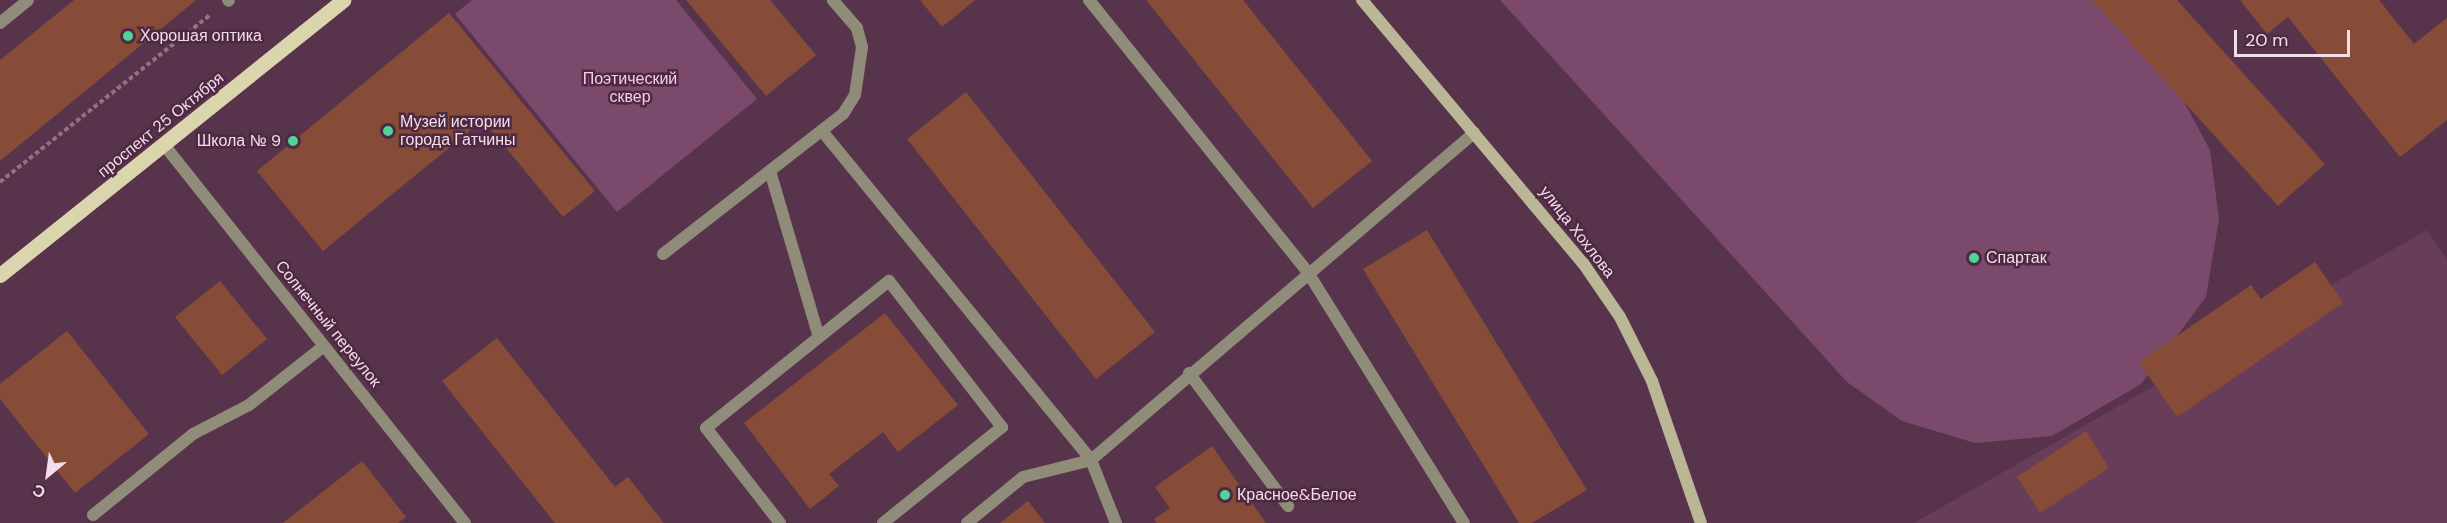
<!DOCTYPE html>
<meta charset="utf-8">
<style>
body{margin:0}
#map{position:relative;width:2447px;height:523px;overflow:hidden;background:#58344c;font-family:"DM Sans",sans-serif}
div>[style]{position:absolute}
.built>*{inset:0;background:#673d59}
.green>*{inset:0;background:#7b496b}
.building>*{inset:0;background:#874c37}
.path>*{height:4px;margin-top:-2px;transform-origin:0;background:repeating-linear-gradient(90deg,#917186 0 4.5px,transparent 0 7.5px)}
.lane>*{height:12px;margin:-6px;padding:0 6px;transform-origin:6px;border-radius:6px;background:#8f8c79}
.street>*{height:12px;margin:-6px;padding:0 6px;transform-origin:6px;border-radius:6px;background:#8f8c79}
.secondary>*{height:12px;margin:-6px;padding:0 6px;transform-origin:6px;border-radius:6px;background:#bab696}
.primary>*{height:15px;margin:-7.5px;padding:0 7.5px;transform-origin:7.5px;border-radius:7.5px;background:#dbd5ad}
.dots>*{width:16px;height:16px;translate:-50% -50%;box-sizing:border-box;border:3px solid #4d2a42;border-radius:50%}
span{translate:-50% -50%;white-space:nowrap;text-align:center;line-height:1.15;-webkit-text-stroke:5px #4d2a42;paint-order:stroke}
.poi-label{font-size:16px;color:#f4ddeb}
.left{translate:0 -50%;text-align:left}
.right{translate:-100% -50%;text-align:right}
.park-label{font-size:16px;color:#fbc9e9}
.street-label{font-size:16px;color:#f4ddeb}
.north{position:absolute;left:18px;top:445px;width:60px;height:60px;-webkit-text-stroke:4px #4d2a42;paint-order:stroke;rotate:209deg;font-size:16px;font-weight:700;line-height:24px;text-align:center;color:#f4ddeb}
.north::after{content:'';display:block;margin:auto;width:21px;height:27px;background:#f4ddeb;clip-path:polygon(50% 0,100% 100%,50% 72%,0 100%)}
.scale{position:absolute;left:2234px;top:30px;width:116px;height:27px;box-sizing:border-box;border:3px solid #f4ddeb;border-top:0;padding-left:8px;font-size:18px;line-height:21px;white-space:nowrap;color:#f4ddeb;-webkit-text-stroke:4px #4d2a42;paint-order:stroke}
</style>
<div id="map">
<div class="built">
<i style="clip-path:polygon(2427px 230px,2447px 259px,2447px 523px,1914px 523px)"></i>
</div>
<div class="green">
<i style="clip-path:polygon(472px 0,676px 0,757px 99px,617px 212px,455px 14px)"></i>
<i style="clip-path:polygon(1500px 0,2096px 0,2176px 87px,2210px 150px,2219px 219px,2206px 297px,2141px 384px,2052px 436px,1975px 443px,1902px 421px,1847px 382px)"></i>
</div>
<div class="building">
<i style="clip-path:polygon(74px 0,196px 0,0 161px,0 60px)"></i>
<i style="clip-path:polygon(686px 0,770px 0,816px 55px,766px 96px)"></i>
<i style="clip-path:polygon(920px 0,975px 0,942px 27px)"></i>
<i style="clip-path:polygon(1146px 0,1243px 0,1372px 161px,1313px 208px)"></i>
<i style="clip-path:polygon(2092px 0,2177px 0,2325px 164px,2278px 206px)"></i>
<i style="clip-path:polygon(2240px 0,2379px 0,2414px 44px,2447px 18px,2447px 120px,2400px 157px,2288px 17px,2267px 34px)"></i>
<i style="clip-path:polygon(449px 13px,595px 191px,563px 217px,483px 120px,323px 251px,257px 171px)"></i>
<i style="clip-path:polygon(966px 92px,1155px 332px,1096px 379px,907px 139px)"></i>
<i style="clip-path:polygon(1427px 230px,1587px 490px,1532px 523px,1519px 523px,1363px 269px)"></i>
<i style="clip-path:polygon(2315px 262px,2343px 303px,2177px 417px,2139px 362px,2251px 285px,2261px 299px)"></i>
<i style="clip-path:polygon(220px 281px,267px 339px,222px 375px,175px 317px)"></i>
<i style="clip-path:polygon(885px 313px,958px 405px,898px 452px,883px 432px,829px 474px,839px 486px,810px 509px,744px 423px)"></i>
<i style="clip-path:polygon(67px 331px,149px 434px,75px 493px,0 399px,0 384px)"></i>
<i style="clip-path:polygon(497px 338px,615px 487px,628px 477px,664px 523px,555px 523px,442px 381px)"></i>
<i style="clip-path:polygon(2086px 431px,2109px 468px,2040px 513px,2017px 477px)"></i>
<i style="clip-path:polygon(1212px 446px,1266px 523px,1157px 523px,1154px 519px,1170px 508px,1155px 487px)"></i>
<i style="clip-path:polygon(362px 461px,406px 517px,398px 523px,283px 523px)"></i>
<i style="clip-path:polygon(1028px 501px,1045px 523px,1000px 523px)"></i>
</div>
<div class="path">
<i style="left:0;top:182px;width:268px;rotate:-38.5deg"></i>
</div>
<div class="lane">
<i style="left:228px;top:0;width:1px;rotate:45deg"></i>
<i style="left:1089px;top:0;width:348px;rotate:51.2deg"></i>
<i style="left:1307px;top:271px;width:297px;rotate:58.1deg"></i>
<i style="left:0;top:23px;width:36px;rotate:-39deg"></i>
<i style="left:822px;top:131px;width:425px;rotate:50.7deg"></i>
<i style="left:1091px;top:460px;width:68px;rotate:68.4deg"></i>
<i style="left:770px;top:171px;width:173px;rotate:73.6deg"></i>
<i style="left:663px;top:254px;width:228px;rotate:-37.9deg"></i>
<i style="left:843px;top:114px;width:22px;rotate:-58deg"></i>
<i style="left:855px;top:95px;width:49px;rotate:-81.7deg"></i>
<i style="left:862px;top:47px;width:20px;rotate:-105deg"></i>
<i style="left:857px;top:28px;width:37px;rotate:-131deg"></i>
<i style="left:1189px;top:373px;width:166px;rotate:53.3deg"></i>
<i style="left:93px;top:515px;width:129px;rotate:-39deg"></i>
<i style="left:193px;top:434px;width:63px;rotate:-27.4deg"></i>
<i style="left:249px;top:405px;width:95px;rotate:-38.2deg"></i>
<i style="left:780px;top:523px;width:120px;rotate:-127.9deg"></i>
<i style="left:706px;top:428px;width:235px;rotate:-38.8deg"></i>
<i style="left:889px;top:281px;width:185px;rotate:52.3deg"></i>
<i style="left:1002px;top:427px;width:153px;rotate:141.1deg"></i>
<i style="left:967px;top:523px;width:72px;rotate:-39.4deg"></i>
<i style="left:1023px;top:477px;width:70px;rotate:-14deg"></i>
<i style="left:1091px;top:460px;width:504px;rotate:-40.49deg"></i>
</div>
<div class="street">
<i style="left:165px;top:146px;width:482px;rotate:51.5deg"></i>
</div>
<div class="secondary">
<i style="left:1362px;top:0;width:344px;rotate:50deg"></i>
<i style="left:1583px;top:263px;width:65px;rotate:55.6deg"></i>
<i style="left:1620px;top:317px;width:72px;rotate:63.4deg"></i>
<i style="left:1652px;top:381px;width:150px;rotate:71deg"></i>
</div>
<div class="primary">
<i style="left:0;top:275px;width:440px;rotate:-38.7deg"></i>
</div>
<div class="dots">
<i style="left:128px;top:36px;background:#51d397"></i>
<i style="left:388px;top:131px;background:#51d397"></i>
<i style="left:293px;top:141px;background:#51d397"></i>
<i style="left:1974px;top:258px;background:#51d397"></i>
<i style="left:1225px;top:495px;background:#51d397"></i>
</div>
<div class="poi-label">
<span class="left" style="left:140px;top:36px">Хорошая оптика</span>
<span class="left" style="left:400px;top:131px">Музей истории<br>города Гатчины</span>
<span class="right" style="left:281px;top:141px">Школа № 9</span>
<span class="left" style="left:1986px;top:258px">Спартак</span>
<span class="left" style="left:1237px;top:495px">Красное&amp;Белое</span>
</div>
<div class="park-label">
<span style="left:630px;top:88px">Поэтический<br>сквер</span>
</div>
<div class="street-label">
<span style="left:161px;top:125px;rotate:-39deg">проспект 25 Октября</span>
<span style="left:1577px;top:232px;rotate:52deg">улица Хохлова</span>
<span style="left:328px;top:324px;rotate:51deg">Солнечный переулок</span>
</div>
<div class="north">С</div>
<div class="scale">20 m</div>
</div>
